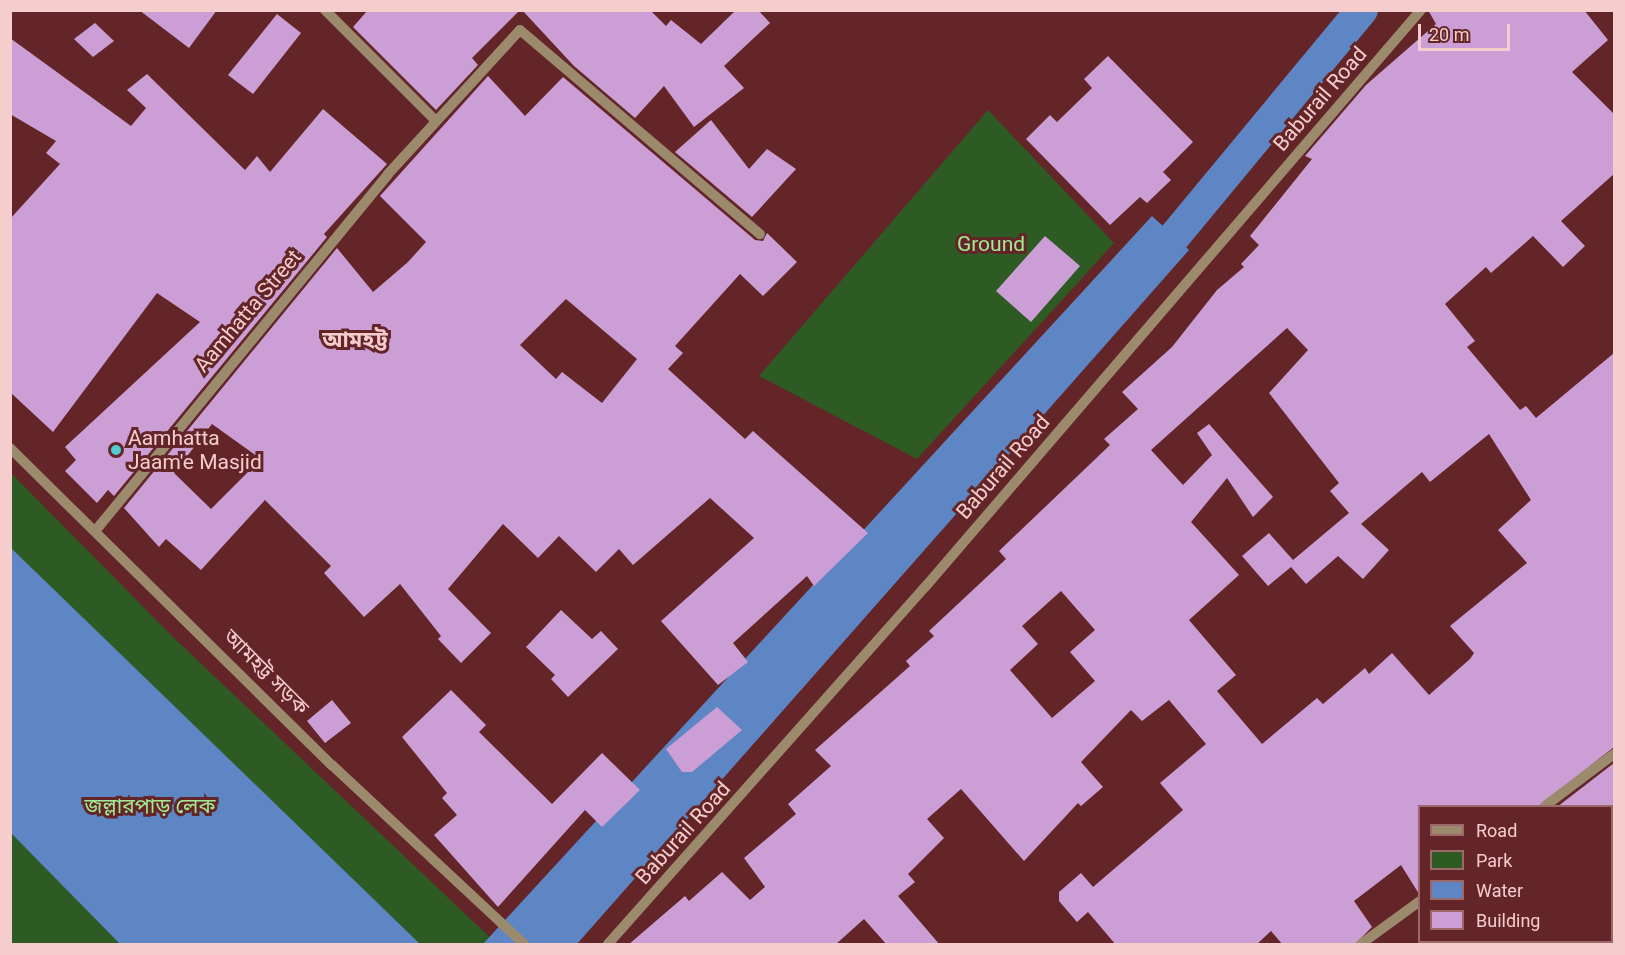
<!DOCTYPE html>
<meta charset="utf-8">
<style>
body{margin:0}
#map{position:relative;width:1625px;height:955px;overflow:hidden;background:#632528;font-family:Roboto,"Noto Sans Bengali",sans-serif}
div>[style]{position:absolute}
.green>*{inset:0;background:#2e5a24}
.water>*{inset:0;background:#5e85c4}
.canal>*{height:32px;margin:-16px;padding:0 16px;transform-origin:16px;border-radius:16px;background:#5e85c4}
.building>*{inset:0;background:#cb9fd5}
.minor>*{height:10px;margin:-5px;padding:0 5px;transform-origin:5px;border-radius:5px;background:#9c8a6d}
.dots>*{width:16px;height:16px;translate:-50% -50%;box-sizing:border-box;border:3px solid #632528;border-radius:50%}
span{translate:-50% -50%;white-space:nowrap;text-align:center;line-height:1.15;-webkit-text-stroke:6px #632528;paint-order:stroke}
.street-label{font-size:21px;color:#f5cdcc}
.park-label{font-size:21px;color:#a3e992}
.poi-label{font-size:21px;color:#f5cdcc}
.left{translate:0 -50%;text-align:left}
.neighbourhood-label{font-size:22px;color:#f5cdcc;font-weight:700}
.frame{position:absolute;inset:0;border:12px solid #f5cdcc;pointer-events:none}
.legend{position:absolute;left:1418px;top:805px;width:195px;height:138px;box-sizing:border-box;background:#632528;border:2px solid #9d686a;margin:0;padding:8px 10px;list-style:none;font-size:18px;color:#f5cdcc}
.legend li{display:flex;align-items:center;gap:12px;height:30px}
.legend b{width:30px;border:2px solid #9d686a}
.scale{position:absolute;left:1418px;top:24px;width:92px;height:27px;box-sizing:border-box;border:3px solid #f5cdcc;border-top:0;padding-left:8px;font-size:18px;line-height:21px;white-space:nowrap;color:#f5cdcc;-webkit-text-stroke:4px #632528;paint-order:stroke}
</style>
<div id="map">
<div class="green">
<i style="clip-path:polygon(988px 110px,1114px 243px,917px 459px,759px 376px)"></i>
<i style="clip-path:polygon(10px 472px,173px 637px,497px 944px,11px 944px)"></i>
</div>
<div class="water">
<i style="clip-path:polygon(1152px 216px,1189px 250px,577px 944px,483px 944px)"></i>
<i style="clip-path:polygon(10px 548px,11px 548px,420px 944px,120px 944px,11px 833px)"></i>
</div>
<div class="canal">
<i style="left:1174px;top:237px;width:295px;rotate:-50.4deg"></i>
</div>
<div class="building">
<i style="clip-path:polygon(139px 10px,217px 10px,189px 48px)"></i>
<i style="clip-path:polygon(368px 10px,520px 10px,472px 58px,478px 65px,436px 110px,353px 27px)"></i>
<i style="clip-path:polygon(522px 10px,650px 10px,666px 26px,671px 20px,701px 44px,736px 10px,758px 10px,770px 23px,724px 66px,744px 88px,694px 127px,664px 86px,635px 118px,574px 66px)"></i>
<i style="clip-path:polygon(evenodd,1428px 10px,1584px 10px,1608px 40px,1572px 72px,1614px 114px,1614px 174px,1561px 221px,1585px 246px,1563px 267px,1533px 236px,1491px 273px,1486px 267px,1445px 304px,1475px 341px,1467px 347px,1520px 410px,1526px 406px,1536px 418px,1614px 353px,1614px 747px,1538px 807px,1419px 807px,1419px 894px,1401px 865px,1354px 901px,1372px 927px,1354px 945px,1283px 945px,1271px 931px,1256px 945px,1116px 945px,1088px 912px,1077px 922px,1059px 901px,1059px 892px,1081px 873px,1093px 887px,1183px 810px,1160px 783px,1206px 744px,1169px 700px,1142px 721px,1131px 710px,1081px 762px,1103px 787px,1081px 806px,1078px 803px,1024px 861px,961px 789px,927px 819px,944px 838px,908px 874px,915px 882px,898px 896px,940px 945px,887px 945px,864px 919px,835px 945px,628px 945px,685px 896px,689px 901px,722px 872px,750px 900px,765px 887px,744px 858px,796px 814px,788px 804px,831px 766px,815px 750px,910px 666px,906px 661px,934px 636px,929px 631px,1006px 559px,999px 551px,1110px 445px,1104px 439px,1138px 409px,1122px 392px,1172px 347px,1217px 290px,1244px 267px,1241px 264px,1259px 245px,1250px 236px,1312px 159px,1305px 156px,1366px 85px,1436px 24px,1428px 10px,1287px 328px,1308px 350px,1269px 393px,1339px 483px,1330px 491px,1349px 513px,1293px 560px,1269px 533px,1242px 556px,1268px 586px,1291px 567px,1306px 584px,1338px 556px,1363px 579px,1389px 550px,1361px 524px,1422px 472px,1430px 482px,1489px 434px,1531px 500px,1498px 530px,1527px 563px,1450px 626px,1474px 653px,1470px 659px,1429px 695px,1392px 653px,1369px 674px,1365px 668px,1323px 704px,1317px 698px,1262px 744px,1217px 691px,1236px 675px,1189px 620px,1239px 575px,1191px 522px,1227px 478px,1253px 517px,1273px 497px,1209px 424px,1197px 433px,1212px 455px,1183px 485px,1151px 450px,1287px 328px,1428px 10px,1061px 591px,1095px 630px,1070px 652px,1095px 681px,1052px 718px,1010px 670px,1038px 644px,1022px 626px,1061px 591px)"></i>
<i style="clip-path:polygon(277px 14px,301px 33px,253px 94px,228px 75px)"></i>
<i style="clip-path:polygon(95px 23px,114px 41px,93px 57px,74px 39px)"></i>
<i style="clip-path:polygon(10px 38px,131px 126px,146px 108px,127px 90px,147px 74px,245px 170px,257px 156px,270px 172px,323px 109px,387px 164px,324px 234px,327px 237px,114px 496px,108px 490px,97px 503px,65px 471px,76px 460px,65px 447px,200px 322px,157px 293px,53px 432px,10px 392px,10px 219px,60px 164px,46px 153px,56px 141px,10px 114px)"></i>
<i style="clip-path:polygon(1108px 56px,1193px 142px,1163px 172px,1171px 180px,1147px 203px,1140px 197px,1110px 225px,1026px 139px,1050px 115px,1057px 122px,1092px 88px,1084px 79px)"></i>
<i style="clip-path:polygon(evenodd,488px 76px,525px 116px,563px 77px,755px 240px,763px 241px,767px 233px,797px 262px,763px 296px,740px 274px,675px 346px,683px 353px,668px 369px,745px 439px,753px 431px,868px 533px,814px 586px,807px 576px,733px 643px,748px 662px,718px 685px,661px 621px,754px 538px,710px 498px,633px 565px,619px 549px,596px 572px,559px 536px,538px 558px,503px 524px,448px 589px,491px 633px,461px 663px,438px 639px,441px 636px,400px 584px,364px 617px,324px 573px,331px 566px,265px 500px,201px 570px,166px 539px,159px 547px,124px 508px,337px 248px,373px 292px,408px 262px,426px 242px,380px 196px,488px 76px,566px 299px,637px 359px,602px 403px,562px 372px,556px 379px,520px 345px,566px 299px,488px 76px,212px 424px,261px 459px,211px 509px,174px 473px,212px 424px)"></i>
<i style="clip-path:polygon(711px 120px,749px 169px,767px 149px,796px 169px,752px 217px,675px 152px)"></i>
<i style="clip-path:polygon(1045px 236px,1080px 266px,1031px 322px,996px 291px)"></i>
<i style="clip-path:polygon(561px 610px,592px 639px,601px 631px,618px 649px,568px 697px,551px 679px,555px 675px,526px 647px)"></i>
<i style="clip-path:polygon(451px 690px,486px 725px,479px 732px,552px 804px,602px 753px,640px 790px,602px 827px,585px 810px,498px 907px,434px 835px,457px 815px,442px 798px,447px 793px,402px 737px)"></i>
<i style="clip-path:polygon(332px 700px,351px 723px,325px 743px,307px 721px)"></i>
<i style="clip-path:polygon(717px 707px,742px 730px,692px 772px,682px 772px,666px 749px)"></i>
<i style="clip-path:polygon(1614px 763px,1614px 807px,1557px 807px)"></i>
</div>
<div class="minor">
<i style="left:325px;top:10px;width:157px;rotate:45deg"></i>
<i style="left:10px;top:448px;width:452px;rotate:44.6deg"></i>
<i style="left:332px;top:765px;width:262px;rotate:43deg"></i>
<i style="left:96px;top:530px;width:460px;rotate:-50.6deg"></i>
<i style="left:388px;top:174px;width:195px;rotate:-47.5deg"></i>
<i style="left:520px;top:30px;width:315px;rotate:40.4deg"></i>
<i style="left:1545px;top:806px;width:86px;rotate:-37deg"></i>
<i style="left:608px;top:944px;width:479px;rotate:-48.4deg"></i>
<i style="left:926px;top:586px;width:759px;rotate:-49.33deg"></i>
<i style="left:1361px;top:944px;width:73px;rotate:-36.1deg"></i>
</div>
<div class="dots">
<i style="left:116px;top:450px;background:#51ccd2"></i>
</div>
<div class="street-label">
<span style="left:1320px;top:99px;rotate:-49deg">Baburail Road</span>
<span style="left:248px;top:311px;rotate:-50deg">Aamhatta Street</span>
<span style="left:1003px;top:467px;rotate:-49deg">Baburail Road</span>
<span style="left:266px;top:672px;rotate:45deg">আমহট্ট সড়ক</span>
<span style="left:683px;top:833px;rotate:-48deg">Baburail Road</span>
</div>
<div class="park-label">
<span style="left:991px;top:244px">Ground</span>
<span style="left:150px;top:806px">জল্লারপাড় লেক</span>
</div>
<div class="poi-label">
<span class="left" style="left:128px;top:450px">Aamhatta<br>Jaam'e Masjid</span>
</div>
<div class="neighbourhood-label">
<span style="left:355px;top:340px">আমহট্ট</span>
</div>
<div class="frame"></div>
<ul class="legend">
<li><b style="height:8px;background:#9c8a6d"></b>Road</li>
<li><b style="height:16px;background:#2e5a24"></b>Park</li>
<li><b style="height:16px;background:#5e85c4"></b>Water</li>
<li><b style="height:16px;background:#cb9fd5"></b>Building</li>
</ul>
<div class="scale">20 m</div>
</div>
